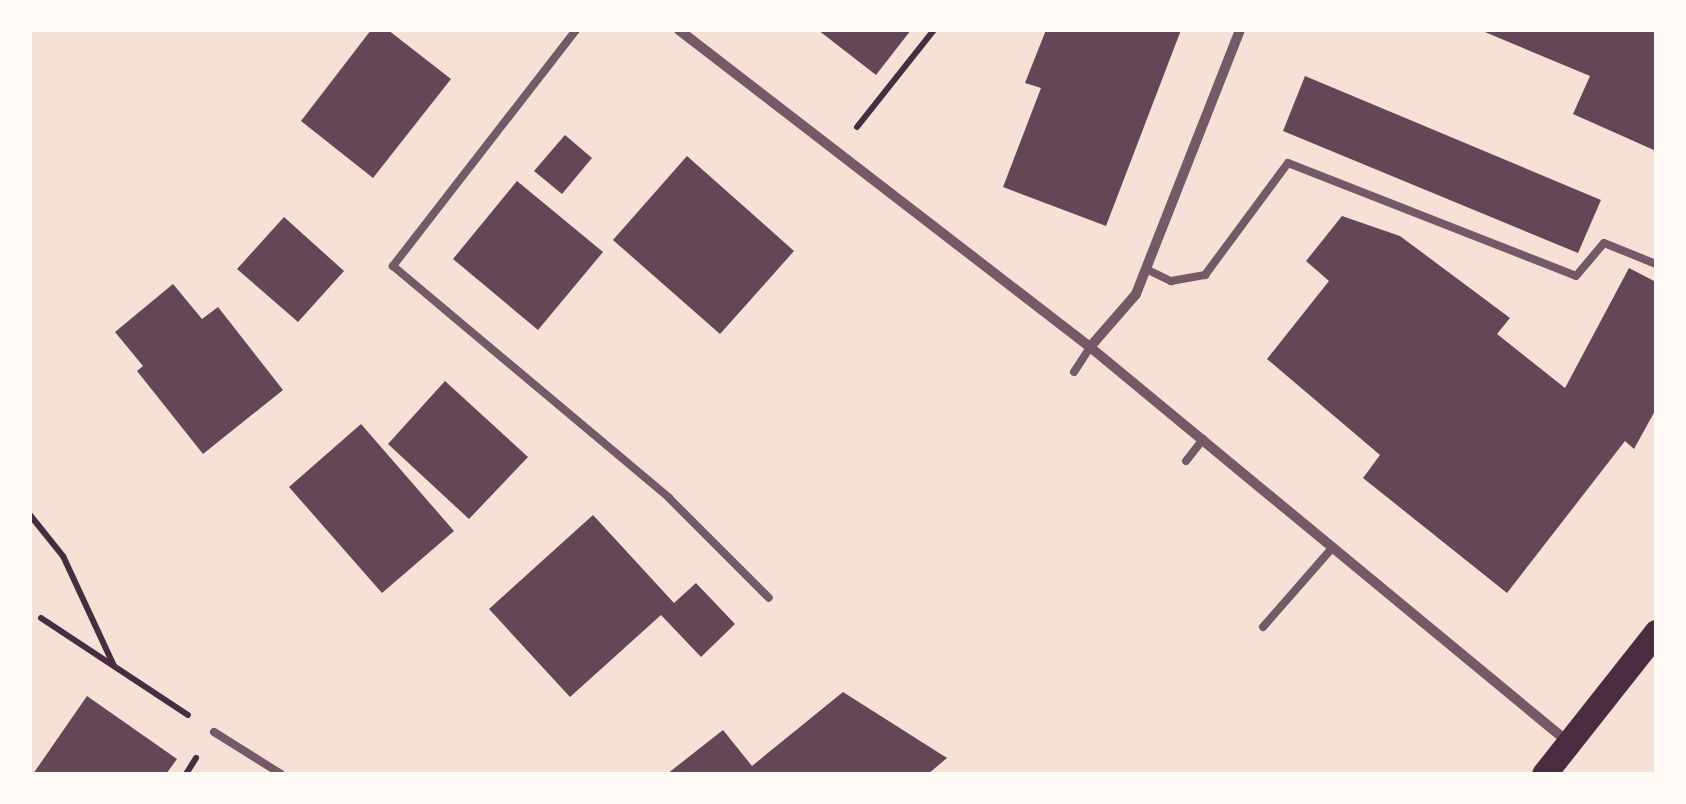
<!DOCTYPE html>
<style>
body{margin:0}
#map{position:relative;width:1686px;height:804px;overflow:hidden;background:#f7e1d7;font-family:Helvetica,sans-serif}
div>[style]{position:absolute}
.building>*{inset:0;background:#644757}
.path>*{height:6px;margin:-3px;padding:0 3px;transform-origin:3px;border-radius:3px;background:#4a2c40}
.service>*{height:8px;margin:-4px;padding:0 4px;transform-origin:4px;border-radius:4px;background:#755966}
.minor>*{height:10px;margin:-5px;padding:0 5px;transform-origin:5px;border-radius:5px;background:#755966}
.primary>*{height:25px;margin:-12.5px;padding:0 12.5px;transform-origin:12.5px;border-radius:12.5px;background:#4a2c40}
span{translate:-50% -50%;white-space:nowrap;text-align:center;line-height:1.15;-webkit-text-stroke:9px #fffaf5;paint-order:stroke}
.frame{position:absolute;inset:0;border:32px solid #fffaf5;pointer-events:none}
</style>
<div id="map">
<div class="building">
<i style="clip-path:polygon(371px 30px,388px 30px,451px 79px,373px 178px,301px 121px)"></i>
<i style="clip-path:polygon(818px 30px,911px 30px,876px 75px)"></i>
<i style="clip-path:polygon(1046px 30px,1181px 30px,1106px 226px,1003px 187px,1041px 88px,1025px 83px)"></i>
<i style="clip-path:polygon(1480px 30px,1656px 30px,1656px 151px,1573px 114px,1590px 76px)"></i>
<i style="clip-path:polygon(1305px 76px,1601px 200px,1578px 253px,1283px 131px)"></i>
<i style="clip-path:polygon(565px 135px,592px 158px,562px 194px,534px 171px)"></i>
<i style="clip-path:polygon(687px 156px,794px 251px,720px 334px,613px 240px)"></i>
<i style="clip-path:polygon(517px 181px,603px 252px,538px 330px,453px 259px)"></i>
<i style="clip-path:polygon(1342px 216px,1400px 236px,1510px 318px,1497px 334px,1565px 388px,1629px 268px,1656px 282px,1656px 409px,1634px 449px,1625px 441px,1507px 593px,1363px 478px,1380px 455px,1267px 359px,1329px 281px,1306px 261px)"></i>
<i style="clip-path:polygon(284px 217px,344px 271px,298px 322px,237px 269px)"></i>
<i style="clip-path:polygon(173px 284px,202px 319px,218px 307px,283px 390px,203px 454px,137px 371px,143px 366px,115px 332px)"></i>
<i style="clip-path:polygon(445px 381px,528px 457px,469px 519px,388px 444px)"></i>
<i style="clip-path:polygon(361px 424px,454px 531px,382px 593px,289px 487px)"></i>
<i style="clip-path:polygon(593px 515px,674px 603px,696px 583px,735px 624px,701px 657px,661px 615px,570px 697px,489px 609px)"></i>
<i style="clip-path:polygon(843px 692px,947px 758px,928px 774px,667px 774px,723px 730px,752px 766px)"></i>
<i style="clip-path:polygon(87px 696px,177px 759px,166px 774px,33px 774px)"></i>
</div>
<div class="path">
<i style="left:857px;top:127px;width:124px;rotate:-51.6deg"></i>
<i style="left:30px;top:515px;width:53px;rotate:51.2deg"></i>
<i style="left:63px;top:556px;width:121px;rotate:65.1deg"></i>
<i style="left:41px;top:618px;width:176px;rotate:33.4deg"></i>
<i style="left:186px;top:774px;width:19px;rotate:-58deg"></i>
</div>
<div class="service">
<i style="left:576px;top:30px;width:299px;rotate:127.8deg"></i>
<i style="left:393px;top:266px;width:361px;rotate:40deg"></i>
<i style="left:669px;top:498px;width:141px;rotate:45deg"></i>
<i style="left:1146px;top:269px;width:28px;rotate:26deg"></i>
<i style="left:1171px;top:281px;width:35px;rotate:-10deg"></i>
<i style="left:1205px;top:275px;width:139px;rotate:-53.5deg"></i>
<i style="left:1288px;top:163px;width:309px;rotate:21.4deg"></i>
<i style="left:1576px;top:276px;width:43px;rotate:-49.7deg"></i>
<i style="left:1604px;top:243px;width:56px;rotate:22deg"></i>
<i style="left:1074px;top:372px;width:30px;rotate:-57deg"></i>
<i style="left:1186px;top:461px;width:28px;rotate:-52deg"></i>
<i style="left:1263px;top:627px;width:106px;rotate:-48.8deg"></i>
<i style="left:214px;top:732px;width:79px;rotate:32.1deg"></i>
</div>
<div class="minor">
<i style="left:679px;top:30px;width:519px;rotate:37.64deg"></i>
<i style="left:1090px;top:347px;width:620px;rotate:39.57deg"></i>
<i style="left:1090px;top:347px;width:70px;rotate:-49deg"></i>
<i style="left:1136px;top:294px;width:284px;rotate:-68.5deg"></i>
</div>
<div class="primary">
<i style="left:1544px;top:774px;width:181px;rotate:-51.7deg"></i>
</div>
<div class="frame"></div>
</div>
